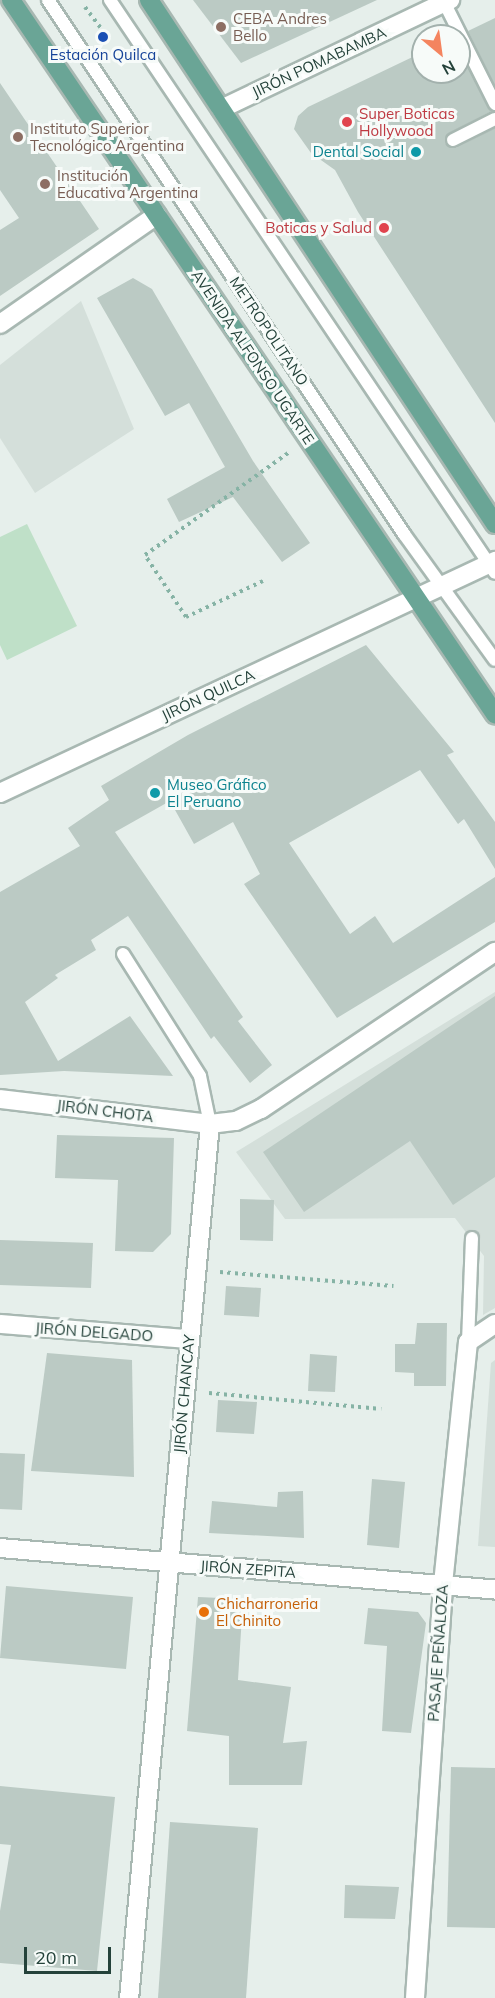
<!DOCTYPE html>
<meta charset="utf-8">
<style>
body{margin:0}
#map{position:relative;width:495px;height:1998px;overflow:hidden;background:#e6efeb;font-family:Mulish,sans-serif}
div>[style]{position:absolute}
.built>*{inset:0;background:#d4dfda}
.green>*{inset:0;background:#bfe0c8}
.building>*{inset:0;background:#bbcac4}
.path>*{height:4px;margin-top:-2px;transform-origin:0;background:repeating-linear-gradient(90deg,#86b3a5 0 3px,transparent 0 7.5px)}
.roads{filter:drop-shadow(2px 0 #a8b8b2) drop-shadow(-2px 0 #a8b8b2) drop-shadow(0 2px #a8b8b2) drop-shadow(0 -2px #a8b8b2)}
.lane>*{height:12px;margin:-6px;padding:0 6px;transform-origin:6px;border-radius:6px;background:#fff}
.street>*{height:18px;margin:-9px;padding:0 9px;transform-origin:9px;border-radius:9px;background:#fff}
.secondary>*{height:18px;margin:-9px;padding:0 9px;transform-origin:9px;border-radius:9px;background:#fff}
.primary>*{height:18px;margin:-9px;padding:0 9px;transform-origin:9px;border-radius:9px;background:#6aa596}
.dots>*{width:16px;height:16px;translate:-50% -50%;box-sizing:border-box;border:3px solid #f7fbf9;border-radius:50%}
span{translate:-50% -50%;white-space:nowrap;text-align:center;line-height:1.15;-webkit-text-stroke:6px #f7fbf9;paint-order:stroke}
.education-label{font-size:15px;color:#785e54}
.left{translate:0 -50%;text-align:left}
.transit-label{font-size:15px;color:#164399}
.street-label{font-size:15px;color:#24423a}
.health-label{font-size:15px;color:#be3a42}
.right{translate:-100% -50%;text-align:right}
.culture-label{font-size:15px;color:#0d838f}
.food-label{font-size:15px;color:#c56008}
.north{position:absolute;left:411px;top:24px;width:60px;height:60px;box-sizing:border-box;background:#f7fbf9;border:2px solid #a3b1ad;border-radius:50%;rotate:151deg;font-size:16px;font-weight:700;line-height:24px;text-align:center;color:#24423a}
.north::after{content:'';display:block;margin:auto;width:21px;height:27px;background:#f4845f;clip-path:polygon(50% 0,100% 100%,50% 72%,0 100%)}
.scale{position:absolute;left:24px;top:1947px;width:87px;height:27px;box-sizing:border-box;border:3px solid #24423a;border-top:0;padding-left:8px;font-size:18px;line-height:21px;white-space:nowrap;color:#24423a;-webkit-text-stroke:4px #f7fbf9;paint-order:stroke}
</style>
<div id="map">
<div class="built">
<i style="clip-path:polygon(81px 301px,134px 429px,35px 493px,0 438px,0 365px)"></i>
<i style="clip-path:polygon(495px 992px,495px 1308px,483px 1315px,484px 1256px,455px 1218px,285px 1219px,236px 1152px)"></i>
<i style="clip-path:polygon(495px 1360px,495px 1547px,478px 1546px,491px 1363px)"></i>
</div>
<div class="green">
<i style="clip-path:polygon(27px 524px,77px 626px,7px 660px,0 645px,0 537px)"></i>
</div>
<div class="building">
<i style="clip-path:polygon(193px 0,377px 0,241px 63px)"></i>
<i style="clip-path:polygon(495px 18px,495px 86px,468px 31px)"></i>
<i style="clip-path:polygon(459px 50px,492px 111px,449px 133px,445px 143px,456px 148px,495px 128px,495px 423px,358px 212px,335px 170px,311px 153px,294px 129px,298px 116px,308px 107px,423px 52px,423px 72px,459px 72px)"></i>
<i style="clip-path:polygon(0 83px,99px 229px,0 296px,0 230px,19px 218px,0 190px)"></i>
<i style="clip-path:polygon(133px 278px,152px 289px,253px 461px,310px 543px,282px 562px,233px 497px,179px 522px,167px 499px,225px 467px,189px 403px,165px 416px,97px 298px)"></i>
<i style="clip-path:polygon(366px 645px,454px 752px,447px 755px,495px 822px,495px 869px,464px 819px,458px 824px,420px 770px,289px 843px,350px 934px,375px 916px,393px 943px,495px 877px,495px 922px,337px 1018px,244px 884px,260px 874px,233px 822px,194px 844px,170px 801px,115px 832px,243px 1017px,238px 1021px,272px 1065px,250px 1083px,214px 1036px,211px 1039px,128px 916px,91px 940px,96px 950px,55px 975px,58px 978px,25px 1002px,58px 1061px,130px 1016px,173px 1076px,64px 1071px,0 1075px,0 892px,80px 846px,68px 828px,109px 800px,101px 786px,188px 735px)"></i>
<i style="clip-path:polygon(495px 996px,495px 1177px,453px 1205px,410px 1141px,304px 1212px,263px 1152px)"></i>
<i style="clip-path:polygon(57px 1135px,174px 1138px,171px 1234px,153px 1252px,115px 1251px,118px 1180px,55px 1178px)"></i>
<i style="clip-path:polygon(240px 1199px,274px 1200px,273px 1241px,240px 1240px)"></i>
<i style="clip-path:polygon(0 1240px,93px 1243px,91px 1288px,0 1285px)"></i>
<i style="clip-path:polygon(226px 1286px,261px 1288px,259px 1317px,224px 1315px)"></i>
<i style="clip-path:polygon(417px 1323px,447px 1323px,446px 1386px,414px 1386px,414px 1373px,395px 1372px,395px 1344px,415px 1344px)"></i>
<i style="clip-path:polygon(47px 1353px,132px 1360px,134px 1477px,31px 1471px)"></i>
<i style="clip-path:polygon(310px 1354px,337px 1356px,335px 1392px,308px 1391px)"></i>
<i style="clip-path:polygon(218px 1400px,257px 1402px,254px 1434px,216px 1432px)"></i>
<i style="clip-path:polygon(0 1453px,25px 1454px,22px 1510px,0 1509px)"></i>
<i style="clip-path:polygon(372px 1479px,405px 1482px,399px 1548px,367px 1545px)"></i>
<i style="clip-path:polygon(303px 1491px,304px 1538px,209px 1533px,212px 1501px,277px 1507px,278px 1492px)"></i>
<i style="clip-path:polygon(6px 1586px,133px 1597px,126px 1669px,0 1658px)"></i>
<i style="clip-path:polygon(198px 1597px,243px 1599px,238px 1680px,291px 1687px,283px 1743px,307px 1741px,302px 1785px,229px 1785px,229px 1736px,187px 1731px)"></i>
<i style="clip-path:polygon(368px 1608px,418px 1612px,426px 1623px,411px 1733px,382px 1731px,387px 1646px,364px 1644px)"></i>
<i style="clip-path:polygon(451px 1767px,495px 1768px,495px 1928px,447px 1927px)"></i>
<i style="clip-path:polygon(0 1786px,115px 1797px,97px 1971px,0 1963px,0 1911px,11px 1845px,0 1844px)"></i>
<i style="clip-path:polygon(170px 1822px,258px 1828px,246px 1998px,158px 1998px)"></i>
<i style="clip-path:polygon(345px 1885px,399px 1887px,395px 1919px,344px 1918px)"></i>
</div>
<div class="path">
<i style="left:85px;top:7px;width:40px;rotate:53deg"></i>
<i style="left:263px;top:581px;width:85px;rotate:154.9deg"></i>
<i style="left:186px;top:617px;width:74px;rotate:-123.5deg"></i>
<i style="left:145px;top:555px;width:179px;rotate:-35.5deg"></i>
<i style="left:220px;top:1272px;width:174px;rotate:4.6deg"></i>
<i style="left:209px;top:1393px;width:173px;rotate:5.3deg"></i>
</div>
<div class="roads">
<div class="lane">
<i style="left:48px;top:0;width:642px;rotate:56.31deg"></i>
<i style="left:404px;top:534px;width:155px;rotate:54.2deg"></i>
<i style="left:110px;top:0;width:690px;rotate:56.1deg"></i>
<i style="left:444px;top:2px;width:114px;rotate:63.4deg"></i>
<i style="left:453px;top:140px;width:47px;rotate:-26.6deg"></i>
<i style="left:123px;top:954px;width:144px;rotate:57.7deg"></i>
<i style="left:200px;top:1076px;width:49px;rotate:78.2deg"></i>
<i style="left:468px;top:1342px;width:104px;rotate:-87.8deg"></i>
</div>
<div class="street">
<i style="left:221px;top:109px;width:254px;rotate:-25.5deg"></i>
<i style="left:0;top:324px;width:191px;rotate:-34.8deg"></i>
<i style="left:210px;top:1124px;width:26px;rotate:-7deg"></i>
<i style="left:236px;top:1121px;width:28px;rotate:-26deg"></i>
<i style="left:261px;top:1109px;width:282px;rotate:-33.9deg"></i>
<i style="left:0;top:1324px;width:189px;rotate:4.6deg"></i>
<i style="left:415px;top:1998px;width:415px;rotate:-86.1deg"></i>
<i style="left:443px;top:1584px;width:243px;rotate:-84.1deg"></i>
<i style="left:468px;top:1342px;width:32px;rotate:-34deg"></i>
</div>
<div class="secondary">
<i style="left:0;top:793px;width:547px;rotate:-25.11deg"></i>
<i style="left:0;top:1099px;width:211px;rotate:6.8deg"></i>
<i style="left:210px;top:1124px;width:878px;rotate:95.29deg"></i>
<i style="left:0;top:1548px;width:497px;rotate:4.8deg"></i>
</div>
<div class="primary">
<i style="left:11px;top:0;width:863px;rotate:55.87deg"></i>
<i style="left:149px;top:0;width:628px;rotate:56.56deg"></i>
</div>
</div>
<div class="dots">
<i style="left:221px;top:27px;background:#8d6e63"></i>
<i style="left:103px;top:37px;background:#1a4fb4"></i>
<i style="left:347px;top:122px;background:#e0444e"></i>
<i style="left:18px;top:137px;background:#8d6e63"></i>
<i style="left:416px;top:152px;background:#0f9aa8"></i>
<i style="left:45px;top:184px;background:#8d6e63"></i>
<i style="left:384px;top:228px;background:#e0444e"></i>
<i style="left:155px;top:793px;background:#0f9aa8"></i>
<i style="left:204px;top:1612px;background:#e8710a"></i>
</div>
<div class="education-label">
<span class="left" style="left:233px;top:27px">CEBA Andres<br>Bello</span>
<span class="left" style="left:30px;top:137px">Instituto Superior<br>Tecnológico Argentina</span>
<span class="left" style="left:57px;top:184px">Institución<br>Educativa Argentina</span>
</div>
<div class="transit-label">
<span style="left:103px;top:55px">Estación Quilca</span>
</div>
<div class="street-label">
<span style="left:319px;top:62px;rotate:-25deg">JIRÓN POMABAMBA</span>
<span style="left:269px;top:331px;rotate:56deg">METROPOLITANO</span>
<span style="left:253px;top:357px;rotate:56deg">AVENIDA ALFONSO UGARTE</span>
<span style="left:208px;top:695px;rotate:-25deg">JIRÓN QUILCA</span>
<span style="left:105px;top:1111px;rotate:7deg">JIRÓN CHOTA</span>
<span style="left:94px;top:1332px;rotate:4deg">JIRÓN DELGADO</span>
<span style="left:184px;top:1394px;rotate:-85deg">JIRÓN CHANCAY</span>
<span style="left:248px;top:1569px;rotate:4deg">JIRÓN ZEPITA</span>
<span style="left:438px;top:1653px;rotate:-86deg">PASAJE PEÑALOZA</span>
</div>
<div class="health-label">
<span class="left" style="left:359px;top:122px">Super Boticas<br>Hollywood</span>
<span class="right" style="left:372px;top:228px">Boticas y Salud</span>
</div>
<div class="culture-label">
<span class="right" style="left:404px;top:152px">Dental Social</span>
<span class="left" style="left:167px;top:793px">Museo Gráfico<br>El Peruano</span>
</div>
<div class="food-label">
<span class="left" style="left:216px;top:1612px">Chicharroneria<br>El Chinito</span>
</div>
<div class="north">N</div>
<div class="scale">20 m</div>
</div>
